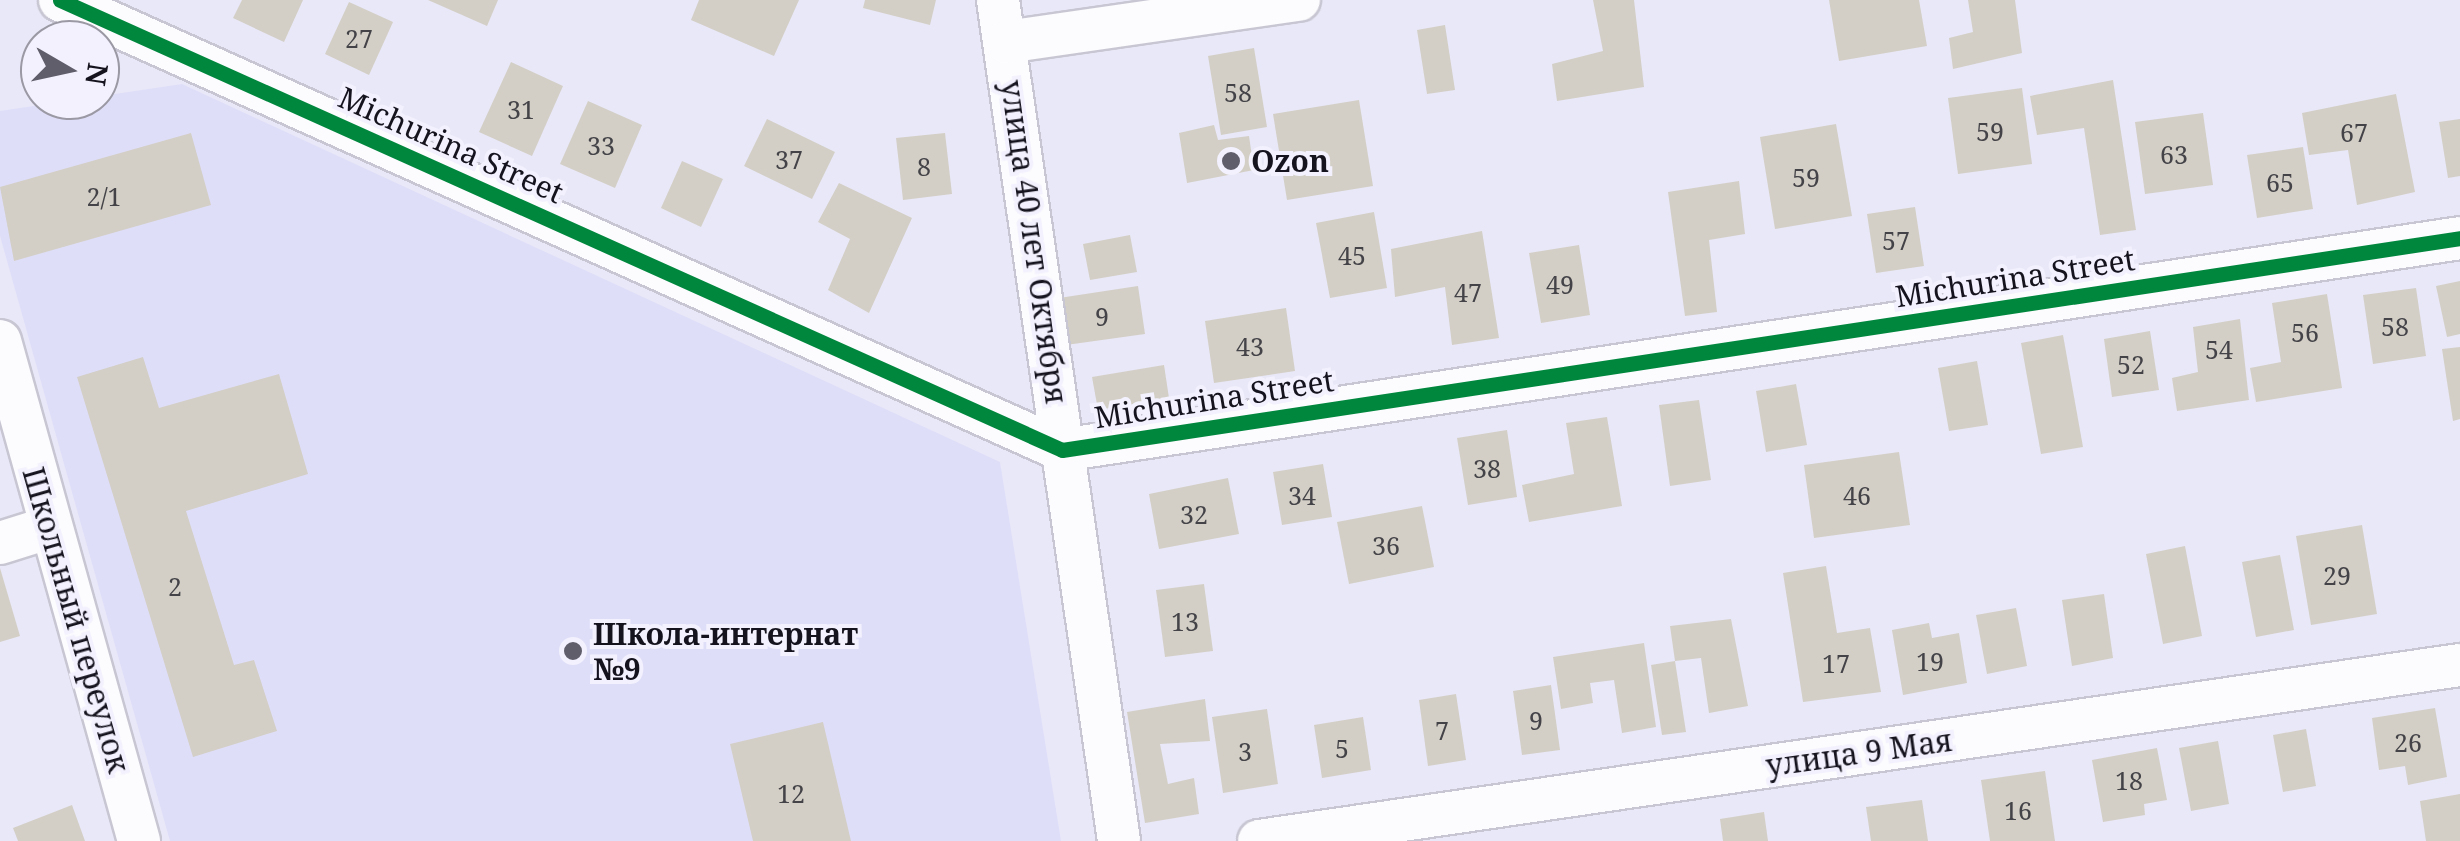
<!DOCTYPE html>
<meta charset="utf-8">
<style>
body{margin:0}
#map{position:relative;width:2460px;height:841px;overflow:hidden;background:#e9e8f8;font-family:"Noto Serif",serif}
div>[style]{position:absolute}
.built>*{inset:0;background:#dfdef9}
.building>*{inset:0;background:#d3cfc6}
.roads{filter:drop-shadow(2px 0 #c7c6d2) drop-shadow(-2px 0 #c7c6d2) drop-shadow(0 2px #c7c6d2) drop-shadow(0 -2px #c7c6d2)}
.minor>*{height:42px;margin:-21px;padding:0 21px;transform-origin:21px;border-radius:21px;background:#fcfcfe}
.cycleway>*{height:15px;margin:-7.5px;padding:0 7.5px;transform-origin:7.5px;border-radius:7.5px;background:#00873e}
.dots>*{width:28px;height:28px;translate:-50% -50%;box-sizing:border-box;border:5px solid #f2f1fd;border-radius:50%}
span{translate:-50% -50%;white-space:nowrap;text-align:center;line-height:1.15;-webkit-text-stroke:8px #f2f1fd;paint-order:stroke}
.number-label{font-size:25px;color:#444348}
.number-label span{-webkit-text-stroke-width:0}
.street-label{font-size:30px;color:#15141e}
.poi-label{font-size:30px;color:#15141e;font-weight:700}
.left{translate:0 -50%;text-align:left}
.north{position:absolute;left:20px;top:20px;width:100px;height:100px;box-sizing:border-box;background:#f2f1fd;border:2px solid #9a99a4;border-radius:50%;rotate:99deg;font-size:28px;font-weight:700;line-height:40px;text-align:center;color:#15141e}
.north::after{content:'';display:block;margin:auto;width:35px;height:45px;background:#5f5e6a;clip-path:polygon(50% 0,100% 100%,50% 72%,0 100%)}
</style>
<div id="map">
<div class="built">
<i style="clip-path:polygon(182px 84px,1000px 462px,1061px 841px,170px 841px,0 236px,0 111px)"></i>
</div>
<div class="building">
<i style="clip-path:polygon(242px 0,303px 0,284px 42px,233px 18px)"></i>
<i style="clip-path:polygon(428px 0,498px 0,487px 26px)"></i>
<i style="clip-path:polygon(699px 0,799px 0,774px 56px,691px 20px)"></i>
<i style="clip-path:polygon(865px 0,936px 0,930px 25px,863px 8px)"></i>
<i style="clip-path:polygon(1593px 0,1634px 0,1644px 87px,1557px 101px,1552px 64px,1603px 51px)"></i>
<i style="clip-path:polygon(1829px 0,1919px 0,1927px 46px,1839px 61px)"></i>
<i style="clip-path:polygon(1968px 0,2015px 0,2022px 53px,1953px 69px,1949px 38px,1973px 32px)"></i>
<i style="clip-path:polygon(349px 2px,393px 22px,369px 75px,325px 54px)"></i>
<i style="clip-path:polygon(1445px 25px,1455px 90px,1427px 94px,1417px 30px)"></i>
<i style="clip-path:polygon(1254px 48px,1267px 127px,1221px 135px,1208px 56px)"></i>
<i style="clip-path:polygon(511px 62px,563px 86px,532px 156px,479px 132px)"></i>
<i style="clip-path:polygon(2113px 80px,2136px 230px,2100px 235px,2084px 128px,2037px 135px,2030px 96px)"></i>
<i style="clip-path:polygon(2022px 88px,2032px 164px,1958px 174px,1948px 98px)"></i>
<i style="clip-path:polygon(2396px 94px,2415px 192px,2357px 205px,2348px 150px,2309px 155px,2302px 113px)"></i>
<i style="clip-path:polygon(1359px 100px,1373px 186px,1287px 200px,1273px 114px)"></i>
<i style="clip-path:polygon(588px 101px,642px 125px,615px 188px,560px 164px)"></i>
<i style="clip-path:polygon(2203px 113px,2213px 185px,2145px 194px,2135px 122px)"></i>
<i style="clip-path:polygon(767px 119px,835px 152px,812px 199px,744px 166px)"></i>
<i style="clip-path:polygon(2460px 119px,2460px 176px,2448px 178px,2439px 122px)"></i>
<i style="clip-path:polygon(1836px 124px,1852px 216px,1775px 229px,1760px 137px)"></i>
<i style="clip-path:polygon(1214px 125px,1218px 140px,1249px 136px,1254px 170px,1187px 183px,1179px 133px)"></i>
<i style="clip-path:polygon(191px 133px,211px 205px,14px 261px,0 187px)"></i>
<i style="clip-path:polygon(945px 133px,952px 194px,903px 200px,896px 138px)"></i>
<i style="clip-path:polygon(2303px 147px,2313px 209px,2257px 218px,2247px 155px)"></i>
<i style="clip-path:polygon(682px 161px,723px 179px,701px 227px,661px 208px)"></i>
<i style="clip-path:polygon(1739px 181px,1745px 234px,1709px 240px,1717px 312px,1685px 316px,1668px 192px)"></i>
<i style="clip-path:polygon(839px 183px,912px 218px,869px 313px,828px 290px,850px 239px,818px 222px)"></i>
<i style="clip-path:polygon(1915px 207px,1924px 266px,1876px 273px,1867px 214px)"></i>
<i style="clip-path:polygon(1374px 212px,1387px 288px,1330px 298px,1316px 223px)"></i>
<i style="clip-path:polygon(1482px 231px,1499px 338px,1452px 345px,1445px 287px,1395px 297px,1391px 249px)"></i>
<i style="clip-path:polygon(1130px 235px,1137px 272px,1090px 280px,1083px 244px)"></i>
<i style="clip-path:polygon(1579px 245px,1590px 315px,1541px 323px,1529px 253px)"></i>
<i style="clip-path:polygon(2460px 281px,2460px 334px,2447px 337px,2436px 286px)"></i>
<i style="clip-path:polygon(1138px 286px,1145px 334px,1066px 345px,1059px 298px)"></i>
<i style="clip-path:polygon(2416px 288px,2426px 356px,2373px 364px,2363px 295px)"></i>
<i style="clip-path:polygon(2327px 294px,2342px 388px,2256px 402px,2250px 368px,2281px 362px,2272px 303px)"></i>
<i style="clip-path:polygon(1286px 308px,1295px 371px,1214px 383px,1205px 321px)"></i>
<i style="clip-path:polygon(2240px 319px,2249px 400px,2177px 411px,2172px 378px,2198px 372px,2193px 327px)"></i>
<i style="clip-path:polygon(2150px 331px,2159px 390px,2112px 397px,2104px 339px)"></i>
<i style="clip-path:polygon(2063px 335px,2083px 447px,2041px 454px,2021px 343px)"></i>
<i style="clip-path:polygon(2460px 347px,2460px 419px,2453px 421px,2442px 349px)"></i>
<i style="clip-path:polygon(143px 357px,159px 408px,279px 374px,308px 474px,186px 511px,234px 665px,254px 660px,277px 731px,193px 757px,77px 377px)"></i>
<i style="clip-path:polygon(1977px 361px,1988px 425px,1949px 431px,1938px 368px)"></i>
<i style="clip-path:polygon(1164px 365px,1169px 398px,1098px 410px,1092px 377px)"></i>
<i style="clip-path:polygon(1796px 384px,1807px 445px,1766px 452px,1756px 391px)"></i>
<i style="clip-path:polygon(1699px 400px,1711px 480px,1670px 486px,1659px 405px)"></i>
<i style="clip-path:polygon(1607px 417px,1622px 506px,1529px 522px,1522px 485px,1574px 474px,1566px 423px)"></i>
<i style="clip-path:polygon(1507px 430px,1517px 497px,1468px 505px,1457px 438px)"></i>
<i style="clip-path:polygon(1899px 452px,1910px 525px,1814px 538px,1804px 465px)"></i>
<i style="clip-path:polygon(1323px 464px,1332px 517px,1282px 525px,1273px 472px)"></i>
<i style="clip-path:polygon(1228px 478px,1239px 534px,1159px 549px,1149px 494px)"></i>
<i style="clip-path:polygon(1422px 506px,1434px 567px,1349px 584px,1337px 522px)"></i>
<i style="clip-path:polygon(2362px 525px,2377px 614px,2311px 625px,2296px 536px)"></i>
<i style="clip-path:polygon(2185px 546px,2202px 636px,2163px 644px,2146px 554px)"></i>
<i style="clip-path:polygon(2280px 555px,2294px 630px,2256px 637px,2242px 562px)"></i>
<i style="clip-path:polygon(1826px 566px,1837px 633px,1870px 628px,1881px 692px,1803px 702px,1783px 573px)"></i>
<i style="clip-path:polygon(0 568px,20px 636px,0 642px)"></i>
<i style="clip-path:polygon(1204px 584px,1213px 651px,1165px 657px,1156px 590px)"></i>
<i style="clip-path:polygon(2104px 594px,2113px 658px,2072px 666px,2062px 600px)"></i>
<i style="clip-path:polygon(2016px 608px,2027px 666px,1987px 674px,1976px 615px)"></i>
<i style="clip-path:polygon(1731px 619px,1748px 706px,1709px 713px,1701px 658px,1675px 661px,1670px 626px)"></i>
<i style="clip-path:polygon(1929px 623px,1932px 638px,1959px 633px,1967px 683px,1903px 695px,1892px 630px)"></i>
<i style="clip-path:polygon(1644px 643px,1656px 727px,1622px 733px,1614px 680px,1590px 683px,1593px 703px,1561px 709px,1553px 657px)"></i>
<i style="clip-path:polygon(1675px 661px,1686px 732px,1662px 735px,1651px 665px)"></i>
<i style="clip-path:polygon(1551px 685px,1560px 750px,1522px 755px,1513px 691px)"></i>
<i style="clip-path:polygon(1456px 694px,1466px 760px,1428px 766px,1419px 700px)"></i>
<i style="clip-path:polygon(1205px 699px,1210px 741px,1160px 744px,1168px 784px,1194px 778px,1199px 814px,1145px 823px,1127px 712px)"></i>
<i style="clip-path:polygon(2435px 708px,2447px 777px,2408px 785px,2405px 766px,2379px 770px,2372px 718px)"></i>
<i style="clip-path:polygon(1267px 709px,1278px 784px,1223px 793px,1212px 717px)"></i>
<i style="clip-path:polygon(1363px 717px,1371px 770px,1322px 778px,1314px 725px)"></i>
<i style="clip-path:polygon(823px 722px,851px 841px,753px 841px,730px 744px)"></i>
<i style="clip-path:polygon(2306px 729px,2316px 786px,2283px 792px,2273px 735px)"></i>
<i style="clip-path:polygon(2218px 741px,2229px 804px,2191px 811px,2179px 748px)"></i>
<i style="clip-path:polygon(2157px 748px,2167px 800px,2144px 804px,2145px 815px,2103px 822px,2092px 760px)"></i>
<i style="clip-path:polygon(2045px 771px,2055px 841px,1990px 841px,1981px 780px)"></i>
<i style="clip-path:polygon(2460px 794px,2460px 841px,2426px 841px,2420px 801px)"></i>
<i style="clip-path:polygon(1922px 800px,1928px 841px,1871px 841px,1866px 807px)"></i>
<i style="clip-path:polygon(72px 805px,85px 841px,18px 841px,13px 828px)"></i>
<i style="clip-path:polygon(1764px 812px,1768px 841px,1723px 841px,1720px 819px)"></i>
</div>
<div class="roads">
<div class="minor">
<i style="left:60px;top:0;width:1098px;rotate:24.18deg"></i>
<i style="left:1062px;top:450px;width:1414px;rotate:-8.62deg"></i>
<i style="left:998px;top:0;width:850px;rotate:81.81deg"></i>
<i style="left:1006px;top:42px;width:296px;rotate:-8.2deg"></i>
<i style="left:0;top:341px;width:519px;rotate:74.46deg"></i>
<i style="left:0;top:543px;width:50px;rotate:-17.4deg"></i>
<i style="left:1259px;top:841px;width:1214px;rotate:-8.34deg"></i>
</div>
</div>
<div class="cycleway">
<i style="left:60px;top:0;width:1098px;rotate:24.18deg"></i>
<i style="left:1062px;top:450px;width:1414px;rotate:-8.62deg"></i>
</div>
<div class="dots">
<i style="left:1231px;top:161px;background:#5f5e6a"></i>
<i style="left:573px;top:651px;background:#5f5e6a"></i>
</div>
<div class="number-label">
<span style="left:359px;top:38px">27</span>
<span style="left:1238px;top:92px">58</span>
<span style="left:521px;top:109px">31</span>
<span style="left:1990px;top:131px">59</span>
<span style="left:2354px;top:132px">67</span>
<span style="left:601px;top:145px">33</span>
<span style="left:2174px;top:154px">63</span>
<span style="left:789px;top:159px">37</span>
<span style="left:924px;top:166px">8</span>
<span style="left:1806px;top:177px">59</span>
<span style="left:2280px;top:182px">65</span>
<span style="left:104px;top:196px">2/1</span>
<span style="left:1896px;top:240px">57</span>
<span style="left:1352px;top:255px">45</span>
<span style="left:1560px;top:284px">49</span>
<span style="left:1468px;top:292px">47</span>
<span style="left:1102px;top:316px">9</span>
<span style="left:2395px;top:326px">58</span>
<span style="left:2305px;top:332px">56</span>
<span style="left:1250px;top:346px">43</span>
<span style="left:2219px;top:349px">54</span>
<span style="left:2131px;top:364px">52</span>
<span style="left:1487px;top:468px">38</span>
<span style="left:1302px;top:495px">34</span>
<span style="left:1857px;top:495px">46</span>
<span style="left:1194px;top:514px">32</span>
<span style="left:1386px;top:545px">36</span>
<span style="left:2337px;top:575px">29</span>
<span style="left:175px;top:586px">2</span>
<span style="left:1185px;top:621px">13</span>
<span style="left:1930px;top:661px">19</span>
<span style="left:1836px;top:663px">17</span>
<span style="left:1536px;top:720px">9</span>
<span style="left:1442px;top:730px">7</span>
<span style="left:2408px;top:742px">26</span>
<span style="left:1342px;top:748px">5</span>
<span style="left:1245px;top:751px">3</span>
<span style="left:2129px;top:780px">18</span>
<span style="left:791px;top:793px">12</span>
<span style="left:2018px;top:810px">16</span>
</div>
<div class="street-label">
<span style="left:451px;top:145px;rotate:24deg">Michurina Street</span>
<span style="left:1034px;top:242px;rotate:82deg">улица 40 лет Октября</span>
<span style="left:2015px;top:278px;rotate:-9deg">Michurina Street</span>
<span style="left:1214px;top:399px;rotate:-9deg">Michurina Street</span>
<span style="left:76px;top:620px;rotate:74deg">Школьный переулок</span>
<span style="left:1859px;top:753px;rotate:-8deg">улица 9 Мая</span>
</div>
<div class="poi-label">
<span class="left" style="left:1251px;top:161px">Ozon</span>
<span class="left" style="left:593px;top:651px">Школа-интернат<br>№9</span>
</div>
<div class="north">N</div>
</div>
